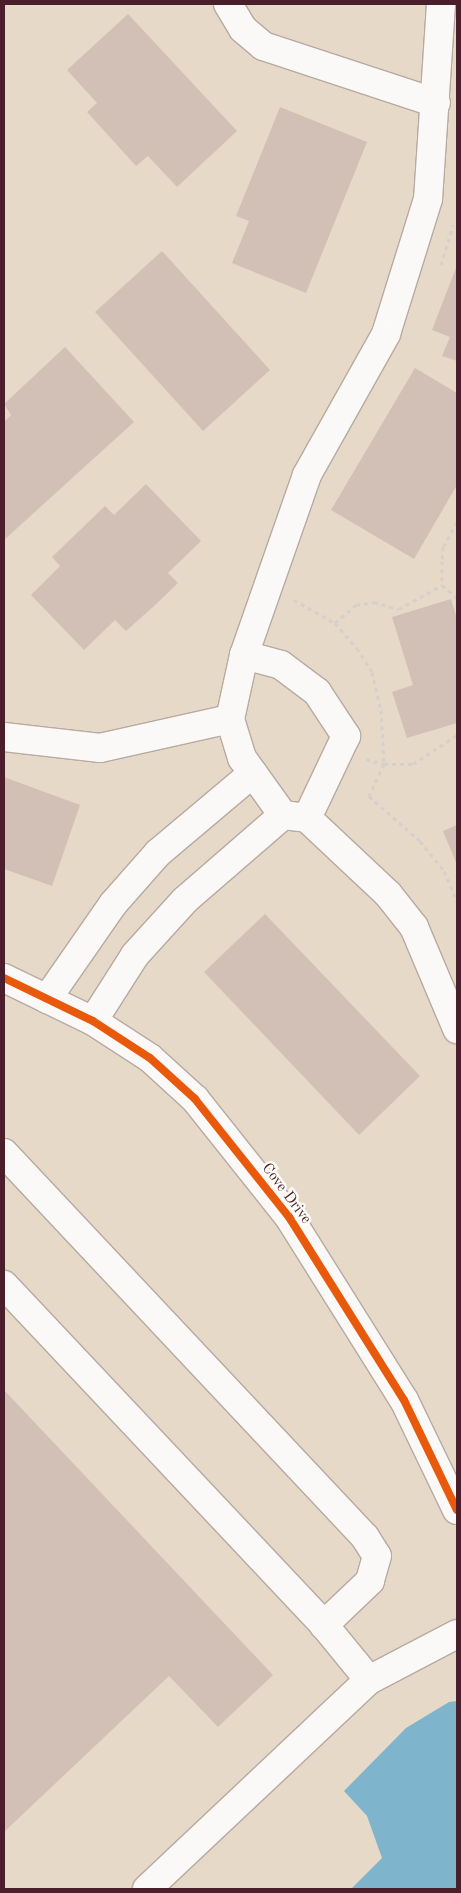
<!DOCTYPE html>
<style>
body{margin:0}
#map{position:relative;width:461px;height:1893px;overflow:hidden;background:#e6d9c8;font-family:"Old Standard TT",serif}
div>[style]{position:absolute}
.water>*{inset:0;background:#7eb5cc}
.building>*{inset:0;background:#d2c0b6}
.path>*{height:3px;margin-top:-1.5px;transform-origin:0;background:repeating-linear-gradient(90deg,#d5d0cc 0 4px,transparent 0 8px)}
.roads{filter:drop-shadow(1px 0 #b7aaa1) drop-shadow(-1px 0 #b7aaa1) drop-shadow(0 1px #b7aaa1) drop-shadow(0 -1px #b7aaa1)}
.minor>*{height:28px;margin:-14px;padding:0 14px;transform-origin:14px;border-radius:14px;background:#fbf9f7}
.cycleway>*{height:8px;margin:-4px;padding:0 4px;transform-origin:4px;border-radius:4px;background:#e8590c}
span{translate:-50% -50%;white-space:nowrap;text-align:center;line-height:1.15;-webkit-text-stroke:5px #fdfcf7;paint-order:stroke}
.street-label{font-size:15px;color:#4a1f2b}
.frame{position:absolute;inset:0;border:5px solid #4a1f2b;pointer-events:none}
</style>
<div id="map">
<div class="water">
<i style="clip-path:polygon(457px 1701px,457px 1889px,351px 1889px,382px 1858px,367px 1816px,344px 1791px,406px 1728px,449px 1702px)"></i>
</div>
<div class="building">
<i style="clip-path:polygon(128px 14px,237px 131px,177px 187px,148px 156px,136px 166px,87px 112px,97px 103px,67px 70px)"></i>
<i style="clip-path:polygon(280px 107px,367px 142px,306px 293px,232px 263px,249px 221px,236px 216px)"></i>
<i style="clip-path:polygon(162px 251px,270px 370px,203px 431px,95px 312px)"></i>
<i style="clip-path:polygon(457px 265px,457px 361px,442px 356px,450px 337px,432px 330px)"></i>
<i style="clip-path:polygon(65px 347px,134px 422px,4px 540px,4px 422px,11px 415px,4px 404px)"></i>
<i style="clip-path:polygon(415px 368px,457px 393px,457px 485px,414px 559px,331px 510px)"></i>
<i style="clip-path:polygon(146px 484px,201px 541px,168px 573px,178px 583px,153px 607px,126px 631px,115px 620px,84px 650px,31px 595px,60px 566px,52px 557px,105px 506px,114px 515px)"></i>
<i style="clip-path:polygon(451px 599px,457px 619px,457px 723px,407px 738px,392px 692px,413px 685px,392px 617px)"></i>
<i style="clip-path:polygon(4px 777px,80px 805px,52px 886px,4px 869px)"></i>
<i style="clip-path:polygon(457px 825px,457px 865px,443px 831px)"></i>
<i style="clip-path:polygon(265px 914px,420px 1076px,359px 1135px,204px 972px)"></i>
<i style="clip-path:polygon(4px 1390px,273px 1675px,218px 1727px,169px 1676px,4px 1832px)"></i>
</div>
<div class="path">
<i style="left:441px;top:265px;width:42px;rotate:-73.3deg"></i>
<i style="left:457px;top:522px;width:29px;rotate:119deg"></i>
<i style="left:443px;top:547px;width:14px;rotate:94deg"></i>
<i style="left:442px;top:561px;width:24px;rotate:90deg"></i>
<i style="left:442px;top:585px;width:20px;rotate:41deg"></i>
<i style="left:294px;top:600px;width:47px;rotate:29.3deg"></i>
<i style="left:335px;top:623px;width:33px;rotate:49deg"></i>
<i style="left:357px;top:648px;width:28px;rotate:58deg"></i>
<i style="left:372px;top:672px;width:39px;rotate:77deg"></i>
<i style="left:381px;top:710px;width:54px;rotate:86.8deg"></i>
<i style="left:384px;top:764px;width:35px;rotate:115deg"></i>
<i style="left:369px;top:796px;width:68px;rotate:41.4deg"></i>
<i style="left:420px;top:841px;width:38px;rotate:51deg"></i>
<i style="left:444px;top:871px;width:33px;rotate:67deg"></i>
<i style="left:335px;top:623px;width:28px;rotate:-41deg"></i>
<i style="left:356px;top:605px;width:18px;rotate:-9deg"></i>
<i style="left:374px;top:602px;width:26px;rotate:16deg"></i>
<i style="left:399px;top:609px;width:49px;rotate:-29.2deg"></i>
<i style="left:366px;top:759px;width:19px;rotate:16deg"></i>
<i style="left:384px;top:764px;width:29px"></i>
<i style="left:413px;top:764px;width:53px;rotate:-33.4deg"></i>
</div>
<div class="roads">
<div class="minor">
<i style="left:228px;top:4px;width:29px;rotate:59deg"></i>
<i style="left:243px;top:29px;width:26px;rotate:40deg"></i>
<i style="left:263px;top:46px;width:182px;rotate:18.2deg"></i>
<i style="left:441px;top:4px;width:195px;rotate:93.8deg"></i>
<i style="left:428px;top:199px;width:141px;rotate:107.3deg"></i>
<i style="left:386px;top:334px;width:162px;rotate:119.3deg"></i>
<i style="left:307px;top:475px;width:191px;rotate:109.3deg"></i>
<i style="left:244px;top:655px;width:66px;rotate:102.3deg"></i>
<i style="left:230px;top:719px;width:41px;rotate:72.9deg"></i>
<i style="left:242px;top:758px;width:70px;rotate:54.3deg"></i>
<i style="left:283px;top:815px;width:24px;rotate:7deg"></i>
<i style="left:307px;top:818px;width:111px;rotate:43.2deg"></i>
<i style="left:388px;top:894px;width:42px;rotate:51.8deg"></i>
<i style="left:414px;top:927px;width:111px;rotate:67.1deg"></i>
<i style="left:244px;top:655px;width:38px;rotate:15deg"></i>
<i style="left:281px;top:665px;width:45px;rotate:36.9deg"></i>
<i style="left:317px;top:692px;width:53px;rotate:56.6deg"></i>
<i style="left:346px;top:736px;width:91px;rotate:115.4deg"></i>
<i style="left:4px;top:737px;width:97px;rotate:6.5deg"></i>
<i style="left:100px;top:748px;width:133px;rotate:-12.6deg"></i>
<i style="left:4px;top:978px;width:99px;rotate:25.8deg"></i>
<i style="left:93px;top:1021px;width:68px;rotate:33deg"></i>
<i style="left:150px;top:1058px;width:61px;rotate:42.3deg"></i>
<i style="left:195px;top:1099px;width:151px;rotate:51.5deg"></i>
<i style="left:289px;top:1217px;width:216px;rotate:57.9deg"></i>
<i style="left:404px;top:1400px;width:122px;rotate:64.3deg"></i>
<i style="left:47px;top:999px;width:116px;rotate:-55.2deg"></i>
<i style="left:113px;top:904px;width:68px;rotate:-48.6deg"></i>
<i style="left:158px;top:853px;width:124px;rotate:-40.1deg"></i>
<i style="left:93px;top:1021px;width:78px;rotate:-57.5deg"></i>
<i style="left:135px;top:955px;width:74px;rotate:-47.7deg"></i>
<i style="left:185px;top:900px;width:130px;rotate:-40.9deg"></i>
<i style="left:4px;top:1153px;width:527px;rotate:46.77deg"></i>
<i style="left:365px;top:1537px;width:22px;rotate:58deg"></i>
<i style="left:377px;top:1556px;width:26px;rotate:106deg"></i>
<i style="left:370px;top:1581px;width:64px;rotate:136.3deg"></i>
<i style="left:324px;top:1625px;width:71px;rotate:50.7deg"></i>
<i style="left:4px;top:1285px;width:467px;rotate:46.7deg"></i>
<i style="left:147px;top:1889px;width:305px;rotate:-43.3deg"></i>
<i style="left:369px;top:1680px;width:99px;rotate:-27.6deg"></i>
</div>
</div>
<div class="cycleway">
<i style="left:4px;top:978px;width:99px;rotate:25.8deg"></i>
<i style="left:93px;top:1021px;width:68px;rotate:33deg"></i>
<i style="left:150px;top:1058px;width:61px;rotate:42.3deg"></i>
<i style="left:195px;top:1099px;width:151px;rotate:51.5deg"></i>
<i style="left:289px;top:1217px;width:216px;rotate:57.9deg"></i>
<i style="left:404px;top:1400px;width:122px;rotate:64.3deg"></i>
</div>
<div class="street-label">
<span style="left:286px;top:1194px;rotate:53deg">Cove Drive</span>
</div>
<div class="frame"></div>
</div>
